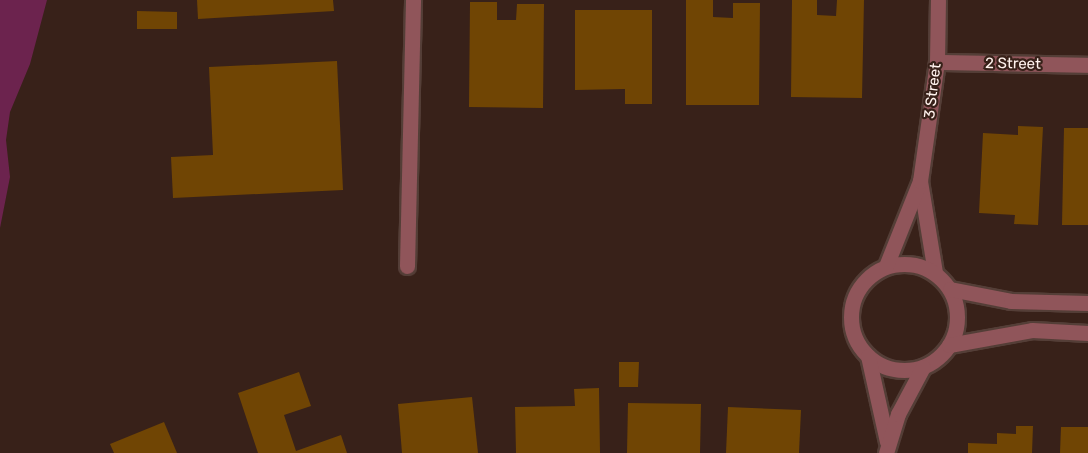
<!DOCTYPE html>
<style>
body{margin:0}
#map{position:relative;width:1088px;height:453px;overflow:hidden;background:#382119;font-family:Rubik,sans-serif}
div>[style]{position:absolute}
.water>*{inset:0;background:#6c234e}
.building>*{inset:0;background:#704504}
.roads{filter:drop-shadow(2px 0 #543e37) drop-shadow(-2px 0 #543e37) drop-shadow(0 2px #543e37) drop-shadow(0 -2px #543e37)}
.minor>*{height:15px;margin:-7.5px;padding:0 7.5px;transform-origin:7.5px;border-radius:7.5px;background:#90555a}
.minor>.ring{margin:-7.5px;padding:0;box-sizing:content-box;background:none;border:15px solid #90555a;border-radius:50%}
span{translate:-50% -50%;white-space:nowrap;text-align:center;line-height:1.15;-webkit-text-stroke:4.5px #382119;paint-order:stroke}
.street-label{font-size:15px;color:#fff2ed}
</style>
<div id="map">
<div class="water">
<i style="clip-path:polygon(0 0,47px 0,30px 64px,10px 112px,6px 140px,10px 177px,0 228px)"></i>
</div>
<div class="building">
<i style="clip-path:polygon(197px 0,333px 0,334px 11px,198px 19px)"></i>
<i style="clip-path:polygon(686px 0,713px 0,713px 17px,733px 18px,733px 3px,760px 3px,759px 105px,686px 105px)"></i>
<i style="clip-path:polygon(792px 0,817px 0,817px 15px,836px 16px,837px 0,864px 0,862px 98px,791px 97px)"></i>
<i style="clip-path:polygon(470px 2px,497px 2px,497px 20px,516px 20px,517px 4px,544px 4px,543px 108px,469px 107px)"></i>
<i style="clip-path:polygon(575px 10px,652px 10px,652px 104px,625px 104px,625px 89px,575px 90px)"></i>
<i style="clip-path:polygon(137px 11px,177px 12px,177px 29px,137px 29px)"></i>
<i style="clip-path:polygon(337px 61px,343px 190px,173px 198px,171px 157px,213px 155px,209px 67px)"></i>
<i style="clip-path:polygon(1018px 126px,1043px 127px,1038px 225px,1014px 224px,1015px 215px,979px 213px,983px 133px,1018px 135px)"></i>
<i style="clip-path:polygon(1064px 128px,1088px 128px,1088px 225px,1062px 225px)"></i>
<i style="clip-path:polygon(619px 362px,639px 362px,638px 387px,619px 387px)"></i>
<i style="clip-path:polygon(299px 372px,311px 406px,284px 415px,296px 451px,341px 435px,347px 453px,258px 453px,238px 393px)"></i>
<i style="clip-path:polygon(599px 388px,600px 453px,516px 453px,515px 407px,575px 406px,574px 389px)"></i>
<i style="clip-path:polygon(472px 397px,478px 453px,402px 453px,398px 404px)"></i>
<i style="clip-path:polygon(628px 403px,701px 404px,700px 453px,627px 453px)"></i>
<i style="clip-path:polygon(728px 407px,801px 410px,799px 453px,726px 453px)"></i>
<i style="clip-path:polygon(164px 422px,177px 453px,114px 453px,110px 444px)"></i>
<i style="clip-path:polygon(1016px 426px,1033px 426px,1032px 453px,968px 453px,968px 443px,997px 444px,997px 433px,1016px 434px)"></i>
<i style="clip-path:polygon(1061px 427px,1088px 427px,1088px 453px,1060px 453px)"></i>
</div>
<div class="roads">
<div class="minor">
<i style="left:937px;top:62px;width:151px;rotate:1.1deg"></i>
<i style="left:920px;top:181px;width:93px;rotate:80.7deg"></i>
<i class="ring" style="left:851px;top:264px;width:91px;height:91px"></i>
<i style="left:407px;top:266px;width:266px;rotate:-88.7deg"></i>
<i style="left:886px;top:266px;width:92px;rotate:-68.2deg"></i>
<i style="left:920px;top:181px;width:120px;rotate:-81.9deg"></i>
<i style="left:937px;top:62px;width:62px;rotate:-89.1deg"></i>
<i style="left:950px;top:289px;width:62px;rotate:11.1deg"></i>
<i style="left:1011px;top:301px;width:77px;rotate:1.5deg"></i>
<i style="left:949px;top:345px;width:84px;rotate:-10.2deg"></i>
<i style="left:1032px;top:330px;width:56px;rotate:3.1deg"></i>
<i style="left:868px;top:356px;width:88px;rotate:77.5deg"></i>
<i style="left:886px;top:453px;width:41px;rotate:-72.9deg"></i>
<i style="left:898px;top:414px;width:53px;rotate:-62deg"></i>
</div>
</div>
<div class="street-label">
<span style="left:1013px;top:64px;rotate:1deg">2 Street</span>
<span style="left:933px;top:91px;rotate:-83deg">3 Street</span>
</div>
</div>
